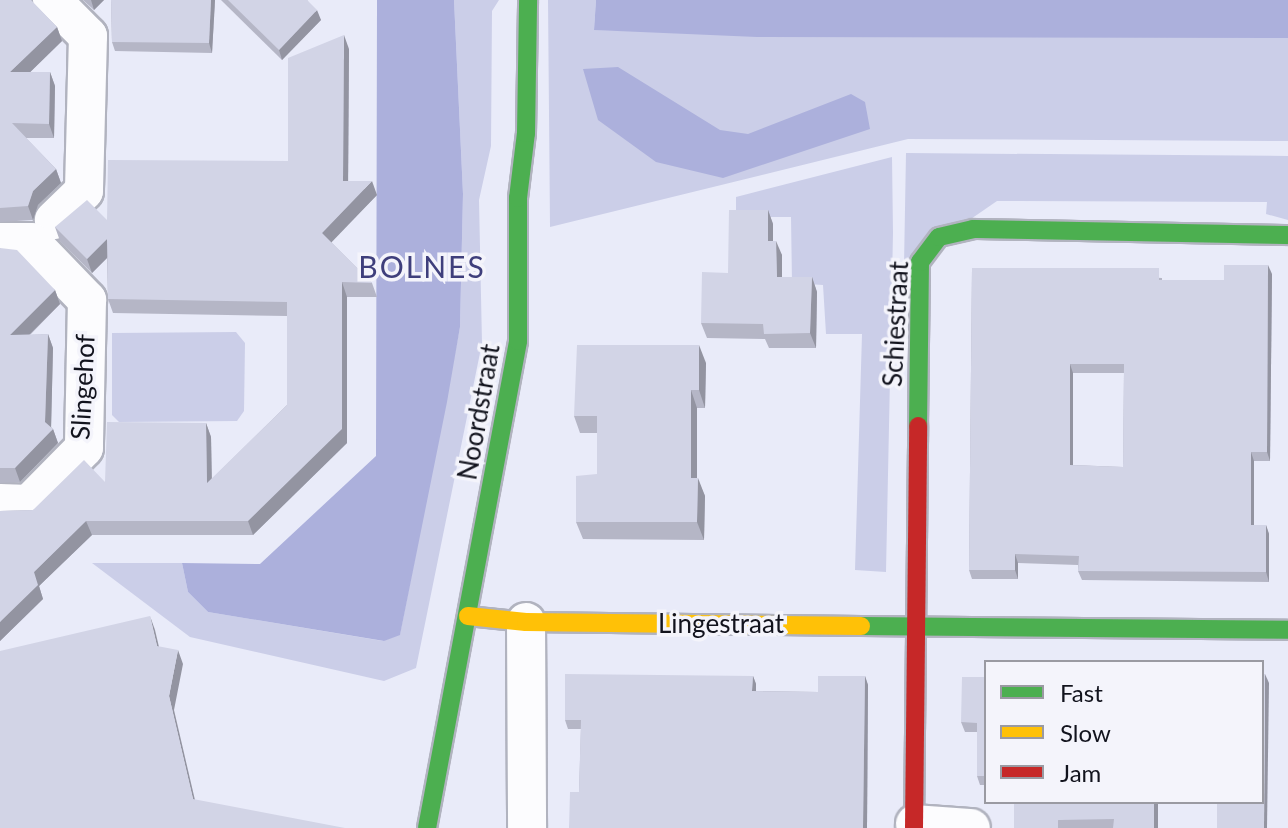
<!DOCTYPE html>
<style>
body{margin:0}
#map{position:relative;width:1288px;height:828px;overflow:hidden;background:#e9ebf9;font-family:Lato,sans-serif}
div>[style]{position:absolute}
.green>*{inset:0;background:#cbcee8}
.water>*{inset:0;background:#acb0dc}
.roads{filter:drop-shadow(2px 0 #b1b3bf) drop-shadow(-2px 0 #b1b3bf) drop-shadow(0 2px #b1b3bf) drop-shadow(0 -2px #b1b3bf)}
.street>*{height:38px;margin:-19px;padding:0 19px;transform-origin:19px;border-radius:19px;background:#fcfcfe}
.fast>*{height:18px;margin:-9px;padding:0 9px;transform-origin:9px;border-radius:9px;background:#4caf50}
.slow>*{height:18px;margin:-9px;padding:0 9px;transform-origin:9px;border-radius:9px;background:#ffc107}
.jam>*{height:18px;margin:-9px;padding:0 9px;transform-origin:9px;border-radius:9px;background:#c62828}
.wall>*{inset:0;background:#b5b6c6}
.shaded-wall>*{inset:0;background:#9394a1}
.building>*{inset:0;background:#d2d4e6}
span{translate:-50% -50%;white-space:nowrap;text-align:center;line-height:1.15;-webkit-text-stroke:7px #f4f4fb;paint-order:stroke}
.street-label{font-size:26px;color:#12131d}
.quarter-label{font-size:30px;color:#3f3f7c;letter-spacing:2px}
.legend{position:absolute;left:984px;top:660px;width:280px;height:144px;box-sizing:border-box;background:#f4f4fb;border:2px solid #9a9aa2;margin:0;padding:10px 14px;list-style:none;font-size:24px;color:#12131d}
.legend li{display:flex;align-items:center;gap:16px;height:40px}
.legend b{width:40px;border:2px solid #9a9aa2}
</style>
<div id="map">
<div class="green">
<i style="clip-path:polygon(454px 0,499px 0,492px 11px,491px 146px,479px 200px,482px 343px,416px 668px,384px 681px,190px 637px,92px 563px,182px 563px,188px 592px,208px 612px,383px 641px,400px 634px,460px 327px,463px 194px)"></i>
<i style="clip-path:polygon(548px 0,596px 0,594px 30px,1288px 38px,1288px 141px,908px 139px,550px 227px)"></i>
<i style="clip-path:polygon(906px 153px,1288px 156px,1288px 220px,1266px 214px,1267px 202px,997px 201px,904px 265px)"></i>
<i style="clip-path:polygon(892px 157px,893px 233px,886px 572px,855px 570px,862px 334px,826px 334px,823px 285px,792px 283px,791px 217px,736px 217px,736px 197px)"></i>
<i style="clip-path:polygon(236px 332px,245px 343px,244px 411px,237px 421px,119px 422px,112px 415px,112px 333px)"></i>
</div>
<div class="water">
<i style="clip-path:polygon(377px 0,454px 0,463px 194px,460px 327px,447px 402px,400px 635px,384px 641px,208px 612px,188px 592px,182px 563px,260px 564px,376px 456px)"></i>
<i style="clip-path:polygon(596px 0,1288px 0,1288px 38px,757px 37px,594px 30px)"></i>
<i style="clip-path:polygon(618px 67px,720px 130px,748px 134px,851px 94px,865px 102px,870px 129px,723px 178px,656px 162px,598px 120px,583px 69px)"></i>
</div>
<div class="roads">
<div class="street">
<i style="left:52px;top:0;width:51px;rotate:45deg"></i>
<i style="left:88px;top:36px;width:155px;rotate:91.5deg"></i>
<i style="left:84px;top:191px;width:42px;rotate:136deg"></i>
<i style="left:0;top:242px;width:31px"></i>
<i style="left:31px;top:242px;width:81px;rotate:46deg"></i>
<i style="left:87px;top:300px;width:148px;rotate:91.2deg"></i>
<i style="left:84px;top:448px;width:78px;rotate:134.5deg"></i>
<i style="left:29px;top:504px;width:29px;rotate:-178deg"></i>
<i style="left:526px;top:622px;width:206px;rotate:89.7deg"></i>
<i style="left:915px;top:824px;width:56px;rotate:4.1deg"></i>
</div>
<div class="fast">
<i style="left:918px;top:426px;width:164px;rotate:-89.3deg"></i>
<i style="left:920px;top:262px;width:31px;rotate:-53deg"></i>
<i style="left:939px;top:237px;width:35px;rotate:-13deg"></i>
<i style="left:973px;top:229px;width:315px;rotate:1.1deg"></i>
<i style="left:861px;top:626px;width:427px;rotate:0.5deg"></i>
<i style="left:427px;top:828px;width:495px;rotate:-79.4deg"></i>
<i style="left:518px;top:341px;width:143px;rotate:-90deg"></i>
<i style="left:518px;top:198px;width:65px;rotate:-83deg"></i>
<i style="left:526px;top:133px;width:133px;rotate:-89.1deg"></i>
</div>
<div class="slow">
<i style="left:468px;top:616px;width:58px;rotate:5.9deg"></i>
<i style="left:526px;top:622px;width:335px;rotate:0.7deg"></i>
</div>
<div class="jam">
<i style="left:914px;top:828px;width:402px;rotate:-89.4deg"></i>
</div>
</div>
<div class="wall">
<i style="clip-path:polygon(0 0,32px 0,33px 3px,57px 27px,62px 41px,30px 72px,50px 72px,55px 86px,54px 138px,26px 138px,56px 169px,61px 183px,38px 205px,33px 220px,0 222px)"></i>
<i style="clip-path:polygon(83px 0,104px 0,94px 10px)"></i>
<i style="clip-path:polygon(111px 0,215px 0,212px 53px,115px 51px,112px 42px)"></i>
<i style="clip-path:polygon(221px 0,307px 0,321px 20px,282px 60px)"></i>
<i style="clip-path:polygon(349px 49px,348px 181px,377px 195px,331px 242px,372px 283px,377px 297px,347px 297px,347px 443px,253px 535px,92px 535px,39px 586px,43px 599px,0 641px,0 511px,33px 510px,105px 482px,206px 423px,211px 437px,212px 479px,287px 405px,287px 316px,113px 313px,108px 299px,107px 258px,92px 273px,60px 241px,55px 227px,107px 220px,288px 161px)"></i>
<i style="clip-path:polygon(768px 210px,773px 224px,773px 241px,782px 255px,782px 277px,812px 277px,817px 292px,816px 348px,769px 348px,765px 339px,707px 338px,701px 323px,728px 273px)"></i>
<i style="clip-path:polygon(0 248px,55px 290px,60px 304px,30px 335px,48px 334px,53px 348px,51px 427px,53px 429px,58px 443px,20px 482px,0 483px)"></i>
<i style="clip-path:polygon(evenodd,972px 268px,1162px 278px,1162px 280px,1224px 280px,1272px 274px,1270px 461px,1254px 461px,1254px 525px,1266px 525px,1269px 534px,1269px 582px,1082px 580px,1078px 571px,1078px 565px,1018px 563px,1018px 579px,972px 579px,969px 570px,972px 268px,1073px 373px,1124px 373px,1123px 467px,1073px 465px,1073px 373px)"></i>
<i style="clip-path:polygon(706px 363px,705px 408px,697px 408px,697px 478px,705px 496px,704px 540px,583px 539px,576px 522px,597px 474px,597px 433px,580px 433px,574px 416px)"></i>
<i style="clip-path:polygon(753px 676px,756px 684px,756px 691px,818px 692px,865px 676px,868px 685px,867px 828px,569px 828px,579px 792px,581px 729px,568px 729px,565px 720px)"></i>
<i style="clip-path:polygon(986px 677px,986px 785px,980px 785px,977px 776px,977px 732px,965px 732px,961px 722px)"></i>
<i style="clip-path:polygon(1158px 802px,1158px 828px,1014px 828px)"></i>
</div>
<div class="shaded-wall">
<i style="clip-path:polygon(91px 0,104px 0,94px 10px)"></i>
<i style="clip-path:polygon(211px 0,215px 0,212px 53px,209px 43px)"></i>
<i style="clip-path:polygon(317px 10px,321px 20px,282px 60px,279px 50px)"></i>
<i style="clip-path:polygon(57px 27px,62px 41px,16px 86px,10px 72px)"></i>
<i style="clip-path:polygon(344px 35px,349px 49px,348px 195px,343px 181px)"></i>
<i style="clip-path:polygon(50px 72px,55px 86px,54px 138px,49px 124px)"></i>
<i style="clip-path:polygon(56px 169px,61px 183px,38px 205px,33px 220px,28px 206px,33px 191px)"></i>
<i style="clip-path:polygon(372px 181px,377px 195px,327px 247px,322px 233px)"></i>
<i style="clip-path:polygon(768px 210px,773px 224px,773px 256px,768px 241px)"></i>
<i style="clip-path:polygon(107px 239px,112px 253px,92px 273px,87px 259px)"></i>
<i style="clip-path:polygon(776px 241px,782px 255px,782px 291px,777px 277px)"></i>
<i style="clip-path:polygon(1268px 265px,1272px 274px,1270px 461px,1267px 452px)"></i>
<i style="clip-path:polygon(812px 277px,817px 292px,816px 348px,810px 333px)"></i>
<i style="clip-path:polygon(342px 282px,347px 297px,347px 443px,253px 535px,248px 521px)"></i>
<i style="clip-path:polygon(55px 290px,60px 304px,15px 349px,10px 335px)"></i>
<i style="clip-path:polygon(48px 334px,53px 348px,51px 431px,53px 429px,58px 443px,20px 482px,15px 468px,45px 422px)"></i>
<i style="clip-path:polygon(699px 345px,706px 363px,705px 408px,699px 390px)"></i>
<i style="clip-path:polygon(1070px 364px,1073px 373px,1073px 474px,1070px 465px)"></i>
<i style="clip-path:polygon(691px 390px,697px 408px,697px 496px,691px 478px)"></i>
<i style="clip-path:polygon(206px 423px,211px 437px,212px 497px,207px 483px)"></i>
<i style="clip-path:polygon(1251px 452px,1254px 461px,1254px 534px,1251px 525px)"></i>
<i style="clip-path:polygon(698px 478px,705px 496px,704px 540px,697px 522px)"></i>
<i style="clip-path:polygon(86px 521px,92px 535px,39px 586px,43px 599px,0 641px,0 622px,34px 572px)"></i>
<i style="clip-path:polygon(1266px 525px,1269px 534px,1269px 582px,1266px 572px)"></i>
<i style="clip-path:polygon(1015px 554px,1018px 563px,1018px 579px,1015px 570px)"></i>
<i style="clip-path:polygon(150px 616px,155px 630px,162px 660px,157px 646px)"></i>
<i style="clip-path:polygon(178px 650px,183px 664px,174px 710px,198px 813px,193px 799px,169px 696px)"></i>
<i style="clip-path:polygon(1265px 674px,1269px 683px,1267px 828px,1264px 828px)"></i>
<i style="clip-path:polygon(753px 676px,756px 684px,756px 700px,752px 691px)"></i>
<i style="clip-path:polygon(865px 676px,868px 685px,867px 828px,863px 828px)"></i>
<i style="clip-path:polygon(1154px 802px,1158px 802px,1158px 828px,1154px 828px)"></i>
</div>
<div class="building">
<i style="clip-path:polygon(0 0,31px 0,57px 27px,10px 72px,50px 72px,49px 124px,12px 123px,56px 169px,33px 191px,28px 206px,0 208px)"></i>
<i style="clip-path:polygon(111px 0,211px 0,209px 43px,112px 42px)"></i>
<i style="clip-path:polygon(228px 0,307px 0,317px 10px,279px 50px)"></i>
<i style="clip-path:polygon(344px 35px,343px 181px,372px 181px,322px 233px,372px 283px,342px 282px,342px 429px,248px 521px,86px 521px,34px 572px,38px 585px,0 622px,0 511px,33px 510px,84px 460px,105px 482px,107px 422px,206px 423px,207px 483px,287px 405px,287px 302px,108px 299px,107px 239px,87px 259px,55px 227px,87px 200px,107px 220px,108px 160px,288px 161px,288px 58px)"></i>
<i style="clip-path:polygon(729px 210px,768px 210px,768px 241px,776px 241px,777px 277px,812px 277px,810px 333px,764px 334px,763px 324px,701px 323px,702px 272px,728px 273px)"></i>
<i style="clip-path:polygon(0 248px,17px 250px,55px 290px,10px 335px,48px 334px,45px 422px,53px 429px,15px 468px,0 468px)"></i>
<i style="clip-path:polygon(evenodd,1224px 265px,1268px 265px,1267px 452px,1251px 452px,1251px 525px,1266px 525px,1266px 572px,1078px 571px,1079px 556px,1015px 554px,1015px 570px,969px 570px,972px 268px,1159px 268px,1159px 280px,1224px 280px,1224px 265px,1070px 364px,1124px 364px,1123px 467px,1070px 465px,1070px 364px)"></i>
<i style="clip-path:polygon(577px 345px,699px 345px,699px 390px,691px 390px,691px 478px,698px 478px,697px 522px,576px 522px,576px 476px,597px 474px,597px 416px,574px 416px)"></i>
<i style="clip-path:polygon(150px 616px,157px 646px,178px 650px,169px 696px,193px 799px,345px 828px,0 828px,0 651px)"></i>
<i style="clip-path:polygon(565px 674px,753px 676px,752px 691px,818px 692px,818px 676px,865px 676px,863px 828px,569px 828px,570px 792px,579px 792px,581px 720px,565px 720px)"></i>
<i style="clip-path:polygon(1262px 674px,1265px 674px,1264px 828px,1217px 828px,1217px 802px,1262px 802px)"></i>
<i style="clip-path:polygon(962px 677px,986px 677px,986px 776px,977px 776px,977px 723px,961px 722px)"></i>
<i style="clip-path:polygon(1014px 802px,1154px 802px,1154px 828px,1113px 828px,1114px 819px,1058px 820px,1058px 828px,1014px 828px)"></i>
</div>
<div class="street-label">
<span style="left:896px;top:324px;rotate:-87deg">Schiestraat</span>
<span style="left:83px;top:387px;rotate:-87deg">Slingehof</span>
<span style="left:479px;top:412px;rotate:-80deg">Noordstraat</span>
<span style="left:721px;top:624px">Lingestraat</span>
</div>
<div class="quarter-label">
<span style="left:422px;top:266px">BOLNES</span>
</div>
<ul class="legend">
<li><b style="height:10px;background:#4caf50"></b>Fast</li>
<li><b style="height:10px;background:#ffc107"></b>Slow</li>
<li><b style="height:10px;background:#c62828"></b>Jam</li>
</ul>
</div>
